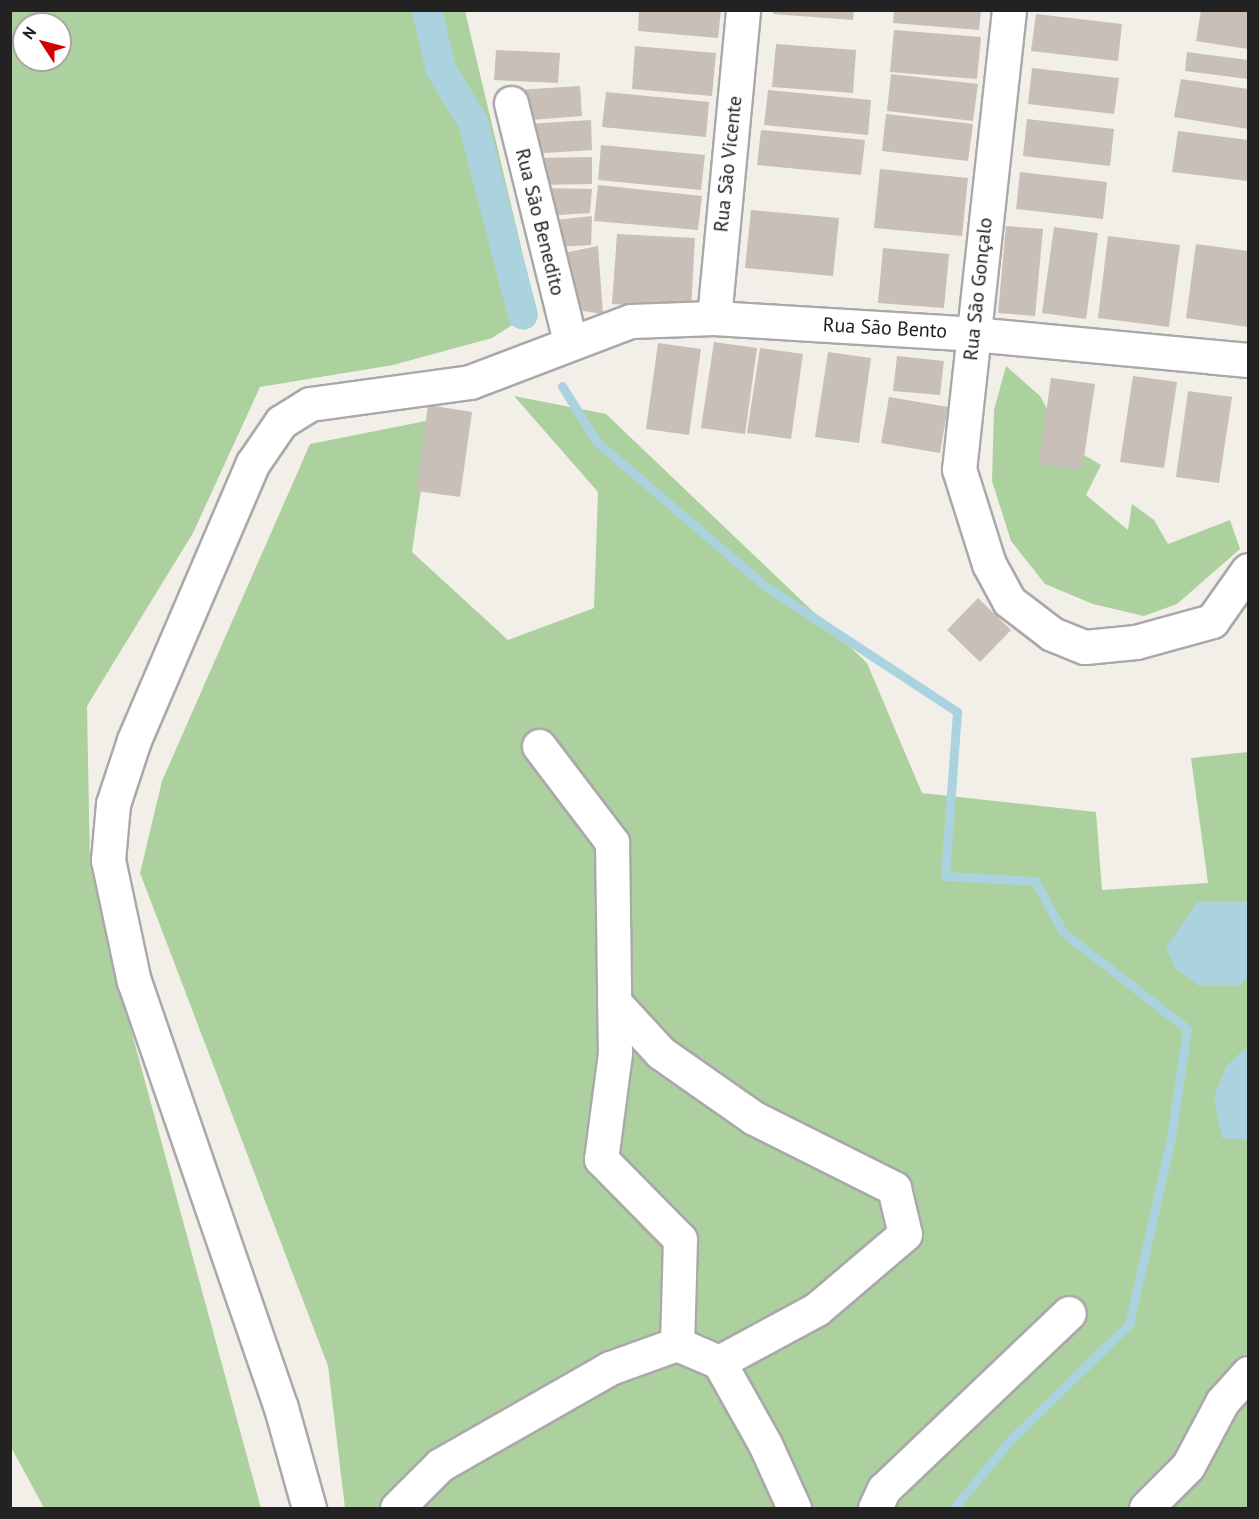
<!DOCTYPE html>
<meta charset="utf-8">
<style>
body{margin:0}
#map{position:relative;width:1259px;height:1519px;overflow:hidden;background:#f2efe9;font-family:"PT Sans",sans-serif}
div>[style]{position:absolute}
.forest>*{inset:0;background:#add19e}
.water>*{inset:0;background:#aad3df}
.stream>*{height:9px;margin:-4.5px;padding:0 4.5px;transform-origin:4.5px;border-radius:4.5px;background:#aad3df}
.canal>*{height:30px;margin:-15px;padding:0 15px;transform-origin:15px;border-radius:15px;background:#aad3df}
.building>*{inset:0;background:#c7bfb8}
.roads{filter:drop-shadow(2px 0 #a9a9a9) drop-shadow(-2px 0 #a9a9a9) drop-shadow(0 2px #a9a9a9) drop-shadow(0 -2px #a9a9a9)}
.minor>*{height:33px;margin:-16.5px;padding:0 16.5px;transform-origin:16.5px;border-radius:16.5px;background:#fff}
span{translate:-50% -50%;white-space:nowrap;text-align:center;line-height:1.15;-webkit-text-stroke:6px #fff;paint-order:stroke}
.street-label{font-size:20px;color:#222}
.frame{position:absolute;inset:0;border:12px solid #222;pointer-events:none}
.north{position:absolute;left:12px;top:12px;width:60px;height:60px;box-sizing:border-box;background:#fff;border:2px solid #a7a7a7;border-radius:50%;rotate:306deg;font-size:16px;font-weight:700;line-height:24px;text-align:center;color:#222}
.north::after{content:'';display:block;margin:auto;width:21px;height:27px;background:#d40000;clip-path:polygon(50% 0,100% 100%,50% 72%,0 100%)}
</style>
<div id="map">
<div class="forest">
<i style="clip-path:polygon(evenodd,10px 11px,465px 11px,536px 310px,492px 338px,393px 365px,260px 387px,193px 533px,87px 706px,90px 865px,130px 1026px,261px 1508px,44px 1508px,11px 1447px,10px 11px,24px 24px,60px 24px,60px 60px,24px 60px,24px 24px)"></i>
<i style="clip-path:polygon(1006px 366px,1040px 396px,1067px 445px,1101px 465px,1086px 495px,1128px 530px,1132px 504px,1154px 520px,1168px 544px,1230px 520px,1240px 549px,1177px 604px,1144px 616px,1093px 604px,1045px 584px,1011px 541px,992px 481px,994px 410px)"></i>
<i style="clip-path:polygon(514px 396px,606px 414px,867px 663px,922px 793px,1096px 812px,1102px 890px,1208px 883px,1191px 758px,1248px 752px,1248px 1508px,345px 1508px,328px 1366px,140px 873px,162px 781px,310px 444px,431px 420px,412px 552px,508px 640px,594px 608px,598px 492px)"></i>
</div>
<div class="water">
<i style="clip-path:polygon(1248px 901px,1248px 976px,1240px 986px,1199px 986px,1176px 969px,1166px 947px,1198px 902px)"></i>
<i style="clip-path:polygon(1244px 1049px,1248px 1050px,1248px 1140px,1222px 1138px,1214px 1097px,1226px 1067px)"></i>
</div>
<div class="stream">
<i style="left:562px;top:386px;width:66px;rotate:58deg"></i>
<i style="left:597px;top:442px;width:220px;rotate:40.6deg"></i>
<i style="left:764px;top:585px;width:231px;rotate:33.3deg"></i>
<i style="left:957px;top:712px;width:164px;rotate:94.2deg"></i>
<i style="left:945px;top:876px;width:90px;rotate:3.2deg"></i>
<i style="left:1035px;top:881px;width:58px;rotate:61.2deg"></i>
<i style="left:1063px;top:932px;width:157px;rotate:38deg"></i>
<i style="left:1187px;top:1029px;width:110px;rotate:98.4deg"></i>
<i style="left:1171px;top:1138px;width:191px;rotate:102.7deg"></i>
<i style="left:1129px;top:1324px;width:165px;rotate:135.7deg"></i>
<i style="left:1011px;top:1439px;width:89px;rotate:129.6deg"></i>
</div>
<div class="canal">
<i style="left:427px;top:10px;width:62px;rotate:76.9deg"></i>
<i style="left:441px;top:70px;width:61px;rotate:58.4deg"></i>
<i style="left:473px;top:122px;width:199px;rotate:75.5deg"></i>
</div>
<div class="building">
<i style="clip-path:polygon(639px 10px,721px 10px,718px 38px,638px 31px)"></i>
<i style="clip-path:polygon(773px 10px,854px 10px,853px 20px,773px 14px)"></i>
<i style="clip-path:polygon(894px 10px,981px 10px,979px 30px,893px 23px)"></i>
<i style="clip-path:polygon(1201px 10px,1248px 10px,1248px 49px,1196px 41px)"></i>
<i style="clip-path:polygon(1036px 14px,1122px 24px,1118px 61px,1031px 51px)"></i>
<i style="clip-path:polygon(894px 30px,981px 37px,977px 79px,890px 72px)"></i>
<i style="clip-path:polygon(776px 44px,856px 50px,853px 93px,772px 87px)"></i>
<i style="clip-path:polygon(635px 46px,716px 53px,712px 96px,632px 89px)"></i>
<i style="clip-path:polygon(496px 50px,560px 53px,558px 83px,494px 80px)"></i>
<i style="clip-path:polygon(1187px 52px,1248px 60px,1248px 79px,1185px 71px)"></i>
<i style="clip-path:polygon(1032px 68px,1119px 78px,1114px 114px,1028px 104px)"></i>
<i style="clip-path:polygon(891px 74px,978px 84px,973px 121px,887px 111px)"></i>
<i style="clip-path:polygon(1181px 79px,1248px 89px,1248px 129px,1174px 117px)"></i>
<i style="clip-path:polygon(580px 86px,582px 116px,518px 121px,517px 90px)"></i>
<i style="clip-path:polygon(768px 90px,871px 100px,868px 135px,764px 125px)"></i>
<i style="clip-path:polygon(606px 92px,709px 102px,706px 137px,602px 127px)"></i>
<i style="clip-path:polygon(886px 114px,973px 124px,968px 161px,882px 151px)"></i>
<i style="clip-path:polygon(1027px 119px,1114px 129px,1110px 166px,1023px 156px)"></i>
<i style="clip-path:polygon(591px 120px,592px 150px,529px 154px,527px 124px)"></i>
<i style="clip-path:polygon(761px 130px,865px 140px,861px 175px,757px 165px)"></i>
<i style="clip-path:polygon(1178px 131px,1248px 140px,1248px 181px,1172px 172px)"></i>
<i style="clip-path:polygon(601px 145px,705px 155px,701px 190px,598px 180px)"></i>
<i style="clip-path:polygon(592px 157px,592px 184px,537px 185px,537px 158px)"></i>
<i style="clip-path:polygon(880px 169px,968px 178px,962px 236px,874px 228px)"></i>
<i style="clip-path:polygon(1020px 172px,1107px 182px,1103px 219px,1016px 209px)"></i>
<i style="clip-path:polygon(598px 185px,702px 196px,698px 230px,594px 221px)"></i>
<i style="clip-path:polygon(544px 188px,592px 189px,590px 213px,544px 216px)"></i>
<i style="clip-path:polygon(751px 210px,839px 218px,833px 276px,745px 268px)"></i>
<i style="clip-path:polygon(592px 216px,591px 245px,556px 247px,556px 220px)"></i>
<i style="clip-path:polygon(1006px 226px,1043px 229px,1035px 316px,998px 313px)"></i>
<i style="clip-path:polygon(1054px 227px,1098px 233px,1086px 319px,1042px 313px)"></i>
<i style="clip-path:polygon(617px 234px,695px 238px,691px 309px,612px 304px)"></i>
<i style="clip-path:polygon(1108px 236px,1180px 245px,1169px 327px,1098px 318px)"></i>
<i style="clip-path:polygon(1196px 244px,1248px 251px,1248px 327px,1186px 318px)"></i>
<i style="clip-path:polygon(598px 246px,603px 314px,577px 310px,559px 254px)"></i>
<i style="clip-path:polygon(883px 248px,949px 254px,944px 308px,878px 303px)"></i>
<i style="clip-path:polygon(714px 342px,757px 348px,745px 434px,701px 428px)"></i>
<i style="clip-path:polygon(658px 343px,701px 349px,689px 435px,646px 429px)"></i>
<i style="clip-path:polygon(760px 348px,803px 354px,791px 439px,747px 433px)"></i>
<i style="clip-path:polygon(828px 352px,871px 358px,859px 443px,815px 437px)"></i>
<i style="clip-path:polygon(897px 356px,944px 361px,940px 395px,893px 391px)"></i>
<i style="clip-path:polygon(1133px 376px,1177px 382px,1164px 468px,1120px 462px)"></i>
<i style="clip-path:polygon(1051px 378px,1095px 384px,1082px 470px,1039px 464px)"></i>
<i style="clip-path:polygon(1188px 391px,1232px 397px,1219px 483px,1176px 477px)"></i>
<i style="clip-path:polygon(889px 397px,948px 407px,940px 453px,881px 443px)"></i>
<i style="clip-path:polygon(428px 405px,472px 412px,460px 497px,416px 491px)"></i>
<i style="clip-path:polygon(978px 598px,1011px 630px,980px 662px,947px 630px)"></i>
</div>
<div class="roads">
<div class="minor">
<i style="left:1009px;top:10px;width:462px;rotate:96.2deg"></i>
<i style="left:959px;top:469px;width:100px;rotate:72.5deg"></i>
<i style="left:989px;top:564px;width:42px;rotate:61.6deg"></i>
<i style="left:1009px;top:601px;width:54px;rotate:37.5deg"></i>
<i style="left:1052px;top:634px;width:35px;rotate:22deg"></i>
<i style="left:1085px;top:647px;width:51px;rotate:-5.6deg"></i>
<i style="left:1136px;top:642px;width:79px;rotate:-15.4deg"></i>
<i style="left:1212px;top:621px;width:62px;rotate:-54.8deg"></i>
<i style="left:511px;top:103px;width:245px;rotate:76.1deg"></i>
<i style="left:714px;top:318px;width:309px;rotate:-84.6deg"></i>
<i style="left:539px;top:746px;width:121px;rotate:52.8deg"></i>
<i style="left:612px;top:842px;width:211px;rotate:89.2deg"></i>
<i style="left:615px;top:1053px;width:107px;rotate:97.5deg"></i>
<i style="left:601px;top:1159px;width:112px;rotate:45.4deg"></i>
<i style="left:680px;top:1239px;width:105px;rotate:91.6deg"></i>
<i style="left:614px;top:1002px;width:69px;rotate:47.3deg"></i>
<i style="left:661px;top:1053px;width:113px;rotate:35deg"></i>
<i style="left:754px;top:1118px;width:157px;rotate:26.6deg"></i>
<i style="left:894px;top:1188px;width:47px;rotate:76.6deg"></i>
<i style="left:905px;top:1234px;width:116px;rotate:139.6deg"></i>
<i style="left:817px;top:1309px;width:111px;rotate:151.6deg"></i>
<i style="left:309px;top:1508px;width:104px;rotate:-105.6deg"></i>
<i style="left:281px;top:1408px;width:451px;rotate:-109deg"></i>
<i style="left:134px;top:982px;width:125px;rotate:-102deg"></i>
<i style="left:108px;top:860px;width:56px;rotate:-84.9deg"></i>
<i style="left:113px;top:804px;width:67px;rotate:-71.8deg"></i>
<i style="left:134px;top:740px;width:301px;rotate:-66.8deg"></i>
<i style="left:253px;top:463px;width:50px;rotate:-55.7deg"></i>
<i style="left:281px;top:422px;width:34px;rotate:-32deg"></i>
<i style="left:310px;top:404px;width:162px;rotate:-7.8deg"></i>
<i style="left:470px;top:382px;width:172px;rotate:-20.8deg"></i>
<i style="left:631px;top:321px;width:83px;rotate:-2.1deg"></i>
<i style="left:714px;top:318px;width:259px;rotate:3.5deg"></i>
<i style="left:973px;top:334px;width:276px;rotate:5.4deg"></i>
<i style="left:397px;top:1508px;width:61px;rotate:-45deg"></i>
<i style="left:440px;top:1465px;width:196px;rotate:-29.7deg"></i>
<i style="left:610px;top:1368px;width:71px;rotate:-19.7deg"></i>
<i style="left:677px;top:1344px;width:46px;rotate:23.2deg"></i>
<i style="left:719px;top:1362px;width:94px;rotate:60.7deg"></i>
<i style="left:765px;top:1444px;width:70px;rotate:65.6deg"></i>
<i style="left:875px;top:1508px;width:21px;rotate:-65deg"></i>
<i style="left:884px;top:1489px;width:255px;rotate:-43.6deg"></i>
<i style="left:1146px;top:1508px;width:59px;rotate:-45deg"></i>
<i style="left:1188px;top:1466px;width:72px;rotate:-62deg"></i>
<i style="left:1222px;top:1402px;width:39px;rotate:-48deg"></i>
</div>
</div>
<div class="street-label">
<span style="left:728px;top:164px;rotate:-84deg">Rua São Vicente</span>
<span style="left:540px;top:222px;rotate:76deg">Rua São Benedito</span>
<span style="left:978px;top:289px;rotate:-84deg">Rua São Gonçalo</span>
<span style="left:885px;top:328px;rotate:3deg">Rua São Bento</span>
</div>
<div class="frame"></div>
<div class="north">N</div>
</div>
